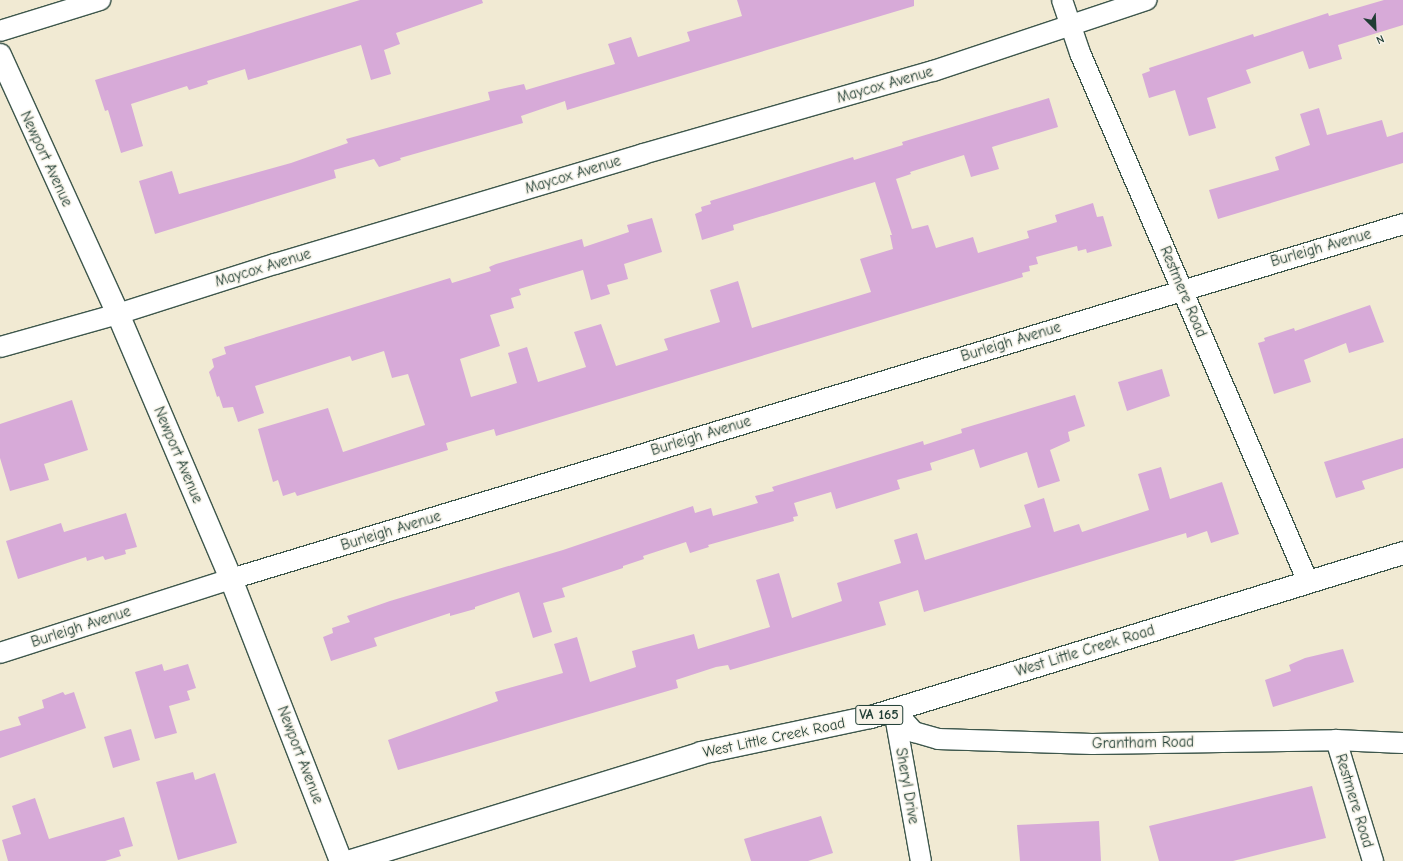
<!DOCTYPE html>
<style>
body{margin:0}
#map{position:relative;width:1403px;height:861px;overflow:hidden;background:#f1ead3;font-family:"Comic Neue",sans-serif}
div>[style]{position:absolute}
.building>*{inset:0;background:#d7aad8}
.roads{filter:drop-shadow(1px 0 #3e574c) drop-shadow(-1px 0 #3e574c) drop-shadow(0 1px #3e574c) drop-shadow(0 -1px #3e574c)}
.street>*{height:20px;margin:-10px;padding:0 10px;transform-origin:10px;border-radius:10px;background:#fff}
.secondary>*{height:22px;margin:-11px;padding:0 11px;transform-origin:11px;border-radius:11px;background:#fff}
.primary>*{height:22px;margin:-11px;padding:0 11px;transform-origin:11px;border-radius:11px;background:#fff}
span{translate:-50% -50%;white-space:nowrap;text-align:center;line-height:1.15;-webkit-text-stroke:3px #f7f3e8;paint-order:stroke}
.shield-label span{padding:1px 3px;background:#f7f3e8;border:1px solid;border-radius:3px;-webkit-text-stroke-width:0}
.shield-label{font-size:14px;color:#1f3d34;font-weight:700}
.street-label{font-size:15px;color:#1f3d34}
.north{position:absolute;left:1355px;top:8px;width:40px;height:40px;-webkit-text-stroke:3px #f7f3e8;paint-order:stroke;rotate:156deg;font-size:11px;font-weight:700;line-height:16px;text-align:center;color:#1f3d34}
.north::after{content:'';display:block;margin:auto;width:14px;height:18px;background:#1f3d34;clip-path:polygon(50% 0,100% 100%,50% 72%,0 100%)}
</style>
<div id="map">
<div class="building">
<i style="clip-path:polygon(360px 0,482px 0,483px 3px,396px 33px,400px 44px,384px 50px,391px 74px,371px 80px,361px 45px,248px 80px,245px 69px,207px 81px,208px 84px,189px 90px,187px 86px,131px 104px,143px 146px,121px 153px,108px 110px,105px 111px,95px 80px)"></i>
<i style="clip-path:polygon(737px 0,914px 0,914px 6px,567px 110px,565px 101px,521px 116px,523px 123px,400px 158px,401px 160px,379px 167px,374px 159px,334px 170px,336px 178px,155px 234px,139px 181px,172px 171px,179px 194px,197px 189px,291px 163px,348px 143px,346px 139px,490px 100px,488px 92px,524px 84px,526px 90px,615px 64px,608px 44px,631px 37px,638px 57px,690px 41px,687px 32px,742px 16px)"></i>
<i style="clip-path:polygon(1384px 0,1403px 0,1403px 25px,1338px 45px,1342px 59px,1309px 69px,1303px 51px,1246px 70px,1251px 83px,1207px 98px,1216px 128px,1189px 136px,1175px 90px,1149px 98px,1142px 74px,1150px 71px,1149px 68px,1253px 34px,1254px 37px,1328px 13px,1329px 16px)"></i>
<i style="clip-path:polygon(1049px 98px,1058px 127px,992px 147px,999px 169px,971px 177px,964px 155px,910px 172px,911px 174px,896px 179px,912px 229px,928px 225px,936px 248px,973px 237px,978px 253px,1029px 238px,1027px 231px,1057px 222px,1055px 215px,1093px 203px,1097px 217px,1103px 216px,1112px 246px,1087px 253px,1086px 249px,1078px 251px,1077px 246px,1036px 257px,1038px 264px,1029px 266px,1030px 271px,1022px 273px,1023px 277px,496px 436px,494px 429px,446px 443px,448px 450px,297px 496px,295px 492px,283px 496px,278px 480px,273px 482px,258px 429px,328px 408px,343px 452px,425px 425px,408px 374px,392px 378px,384px 351px,352px 361px,350px 356px,255px 386px,264px 413px,238px 422px,233px 407px,223px 408px,219px 396px,217px 397px,209px 372px,214px 367px,212px 359px,226px 354px,224px 347px,450px 278px,452px 283px,491px 271px,489px 267px,496px 264px,582px 239px,584px 247px,629px 232px,627px 225px,652px 218px,662px 252px,624px 264px,628px 279px,607px 285px,610px 294px,591px 300px,583px 270px,519px 289px,521px 295px,511px 298px,514px 308px,490px 315px,500px 346px,460px 359px,471px 397px,517px 383px,508px 353px,527px 347px,538px 382px,586px 367px,574px 332px,601px 324px,616px 366px,668px 350px,664px 339px,720px 322px,710px 290px,738px 281px,752px 328px,871px 292px,860px 259px,893px 249px,890px 235px,892px 235px,875px 182px,733px 225px,734px 230px,702px 240px,695px 214px,702px 211px,701px 207px,711px 204px,710px 201px,853px 157px,854px 160px,903px 145px,902px 142px)"></i>
<i style="clip-path:polygon(1319px 108px,1327px 135px,1382px 120px,1387px 137px,1403px 132px,1403px 163px,1218px 219px,1209px 190px,1279px 170px,1275px 157px,1310px 145px,1300px 114px)"></i>
<i style="clip-path:polygon(1370px 305px,1384px 342px,1349px 353px,1346px 343px,1304px 360px,1311px 382px,1274px 394px,1258px 343px,1265px 341px,1264px 338px,1294px 328px,1295px 331px)"></i>
<i style="clip-path:polygon(1162px 369px,1170px 396px,1127px 411px,1118px 382px)"></i>
<i style="clip-path:polygon(1075px 395px,1085px 426px,1068px 432px,1070px 441px,1050px 450px,1060px 481px,1038px 488px,1027px 452px,980px 468px,974px 449px,930px 463px,932px 470px,897px 480px,900px 489px,836px 509px,831px 492px,794px 503px,798px 516px,793px 517px,794px 521px,708px 545px,709px 547px,690px 553px,686px 542px,643px 556px,644px 559px,623px 566px,623px 568px,562px 588px,565px 597px,543px 603px,552px 632px,533px 638px,519px 592px,475px 607px,475px 609px,450px 616px,450px 613px,374px 638px,377px 646px,331px 661px,323px 637px,333px 633px,332px 628px,350px 622px,347px 616px,390px 601px,563px 550px,693px 506px,695px 513px,711px 508px,713px 516px,758px 503px,755px 496px,774px 491px,772px 487px,923px 441px,924px 445px,962px 433px,961px 429px)"></i>
<i style="clip-path:polygon(72px 400px,88px 450px,44px 464px,49px 480px,10px 491px,0 458px,0 424px)"></i>
<i style="clip-path:polygon(1403px 438px,1403px 468px,1362px 481px,1365px 489px,1336px 498px,1324px 462px)"></i>
<i style="clip-path:polygon(1161px 467px,1170px 499px,1222px 482px,1239px 534px,1211px 543px,1207px 531px,1187px 538px,1186px 533px,924px 612px,918px 590px,879px 602px,886px 625px,730px 670px,728px 665px,716px 667px,676px 680px,678px 688px,398px 770px,388px 740px,498px 701px,495px 692px,563px 673px,554px 644px,577px 637px,590px 682px,636px 667px,632px 651px,694px 634px,698px 649px,770px 627px,756px 580px,779px 573px,792px 618px,842px 601px,837px 583px,901px 563px,894px 540px,917px 533px,925px 560px,1031px 527px,1024px 505px,1044px 498px,1054px 532px,1079px 524px,1082px 532px,1149px 510px,1138px 474px)"></i>
<i style="clip-path:polygon(126px 513px,137px 547px,125px 550px,126px 554px,105px 560px,103px 556px,87px 561px,86px 557px,18px 579px,6px 541px,61px 523px,64px 532px)"></i>
<i style="clip-path:polygon(1343px 649px,1354px 682px,1273px 707px,1265px 680px,1291px 671px,1289px 665px,1305px 658px)"></i>
<i style="clip-path:polygon(162px 664px,164px 671px,188px 664px,196px 688px,187px 691px,190px 700px,169px 706px,177px 733px,155px 739px,135px 672px)"></i>
<i style="clip-path:polygon(63px 692px,65px 695px,74px 692px,86px 728px,0 758px,0 731px,21px 725px,18px 717px,44px 708px,42px 700px)"></i>
<i style="clip-path:polygon(131px 729px,140px 760px,113px 768px,104px 737px)"></i>
<i style="clip-path:polygon(193px 772px,195px 780px,215px 773px,237px 843px,178px 860px,156px 782px)"></i>
<i style="clip-path:polygon(1312px 786px,1326px 838px,1233px 861px,1159px 861px,1149px 826px)"></i>
<i style="clip-path:polygon(35px 798px,49px 839px,124px 817px,133px 846px,119px 850px,121px 856px,105px 861px,8px 861px,2px 840px,21px 834px,12px 806px)"></i>
<i style="clip-path:polygon(821px 816px,833px 853px,808px 861px,751px 861px,744px 839px)"></i>
<i style="clip-path:polygon(1099px 821px,1101px 861px,1020px 861px,1017px 825px)"></i>
</div>
<div class="roads">
<div class="street">
<i style="left:1062px;top:0;width:56px;rotate:71.2deg"></i>
<i style="left:1080px;top:53px;width:576px;rotate:66.68deg"></i>
<i style="left:0;top:31px;width:105px;rotate:-17.2deg"></i>
<i style="left:0;top:347px;width:123px;rotate:-15.6deg"></i>
<i style="left:118px;top:314px;width:165px;rotate:-17.7deg"></i>
<i style="left:275px;top:264px;width:384px;rotate:-16.6deg"></i>
<i style="left:643px;top:154px;width:302px;rotate:-16deg"></i>
<i style="left:933px;top:71px;width:225px;rotate:-18.4deg"></i>
<i style="left:0;top:653px;width:243px;rotate:-17.8deg"></i>
<i style="left:231px;top:579px;width:1225px;rotate:-16.85deg"></i>
<i style="left:894px;top:710px;width:30px;rotate:48deg"></i>
<i style="left:914px;top:732px;width:25px;rotate:16deg"></i>
<i style="left:938px;top:739px;width:154px;rotate:1.9deg"></i>
<i style="left:1092px;top:744px;width:244px;rotate:-0.9deg"></i>
<i style="left:1336px;top:740px;width:67px;rotate:2.6deg"></i>
<i style="left:894px;top:710px;width:153px;rotate:79.9deg"></i>
<i style="left:1336px;top:740px;width:127px;rotate:73deg"></i>
</div>
<div class="secondary">
<i style="left:0;top:55px;width:285px;rotate:65.5deg"></i>
<i style="left:118px;top:314px;width:288px;rotate:66.9deg"></i>
<i style="left:231px;top:579px;width:303px;rotate:68.7deg"></i>
</div>
<div class="primary">
<i style="left:351px;top:861px;width:366px;rotate:-17.1deg"></i>
<i style="left:701px;top:753px;width:174px;rotate:-12deg"></i>
<i style="left:871px;top:717px;width:557px;rotate:-17.13deg"></i>
</div>
</div>
<div class="shield-label">
<span style="left:879px;top:715px">VA 165</span>
</div>
<div class="street-label">
<span style="left:885px;top:85px;rotate:-16deg">Maycox Avenue</span>
<span style="left:46px;top:159px;rotate:65deg">Newport Avenue</span>
<span style="left:573px;top:175px;rotate:-17deg">Maycox Avenue</span>
<span style="left:1321px;top:248px;rotate:-16deg">Burleigh Avenue</span>
<span style="left:263px;top:268px;rotate:-17deg">Maycox Avenue</span>
<span style="left:1183px;top:292px;rotate:67deg">Restmere Road</span>
<span style="left:1011px;top:342px;rotate:-17deg">Burleigh Avenue</span>
<span style="left:701px;top:436px;rotate:-17deg">Burleigh Avenue</span>
<span style="left:178px;top:455px;rotate:67deg">Newport Avenue</span>
<span style="left:391px;top:531px;rotate:-17deg">Burleigh Avenue</span>
<span style="left:81px;top:627px;rotate:-18deg">Burleigh Avenue</span>
<span style="left:1085px;top:651px;rotate:-17deg">West Little Creek Road</span>
<span style="left:774px;top:738px;rotate:-12deg">West Little Creek Road</span>
<span style="left:1143px;top:743px;rotate:-1deg">Grantham Road</span>
<span style="left:300px;top:755px;rotate:69deg">Newport Avenue</span>
<span style="left:907px;top:786px;rotate:80deg">Sheryl Drive</span>
<span style="left:1354px;top:801px;rotate:73deg">Restmere Road</span>
</div>
<div class="north">N</div>
</div>
